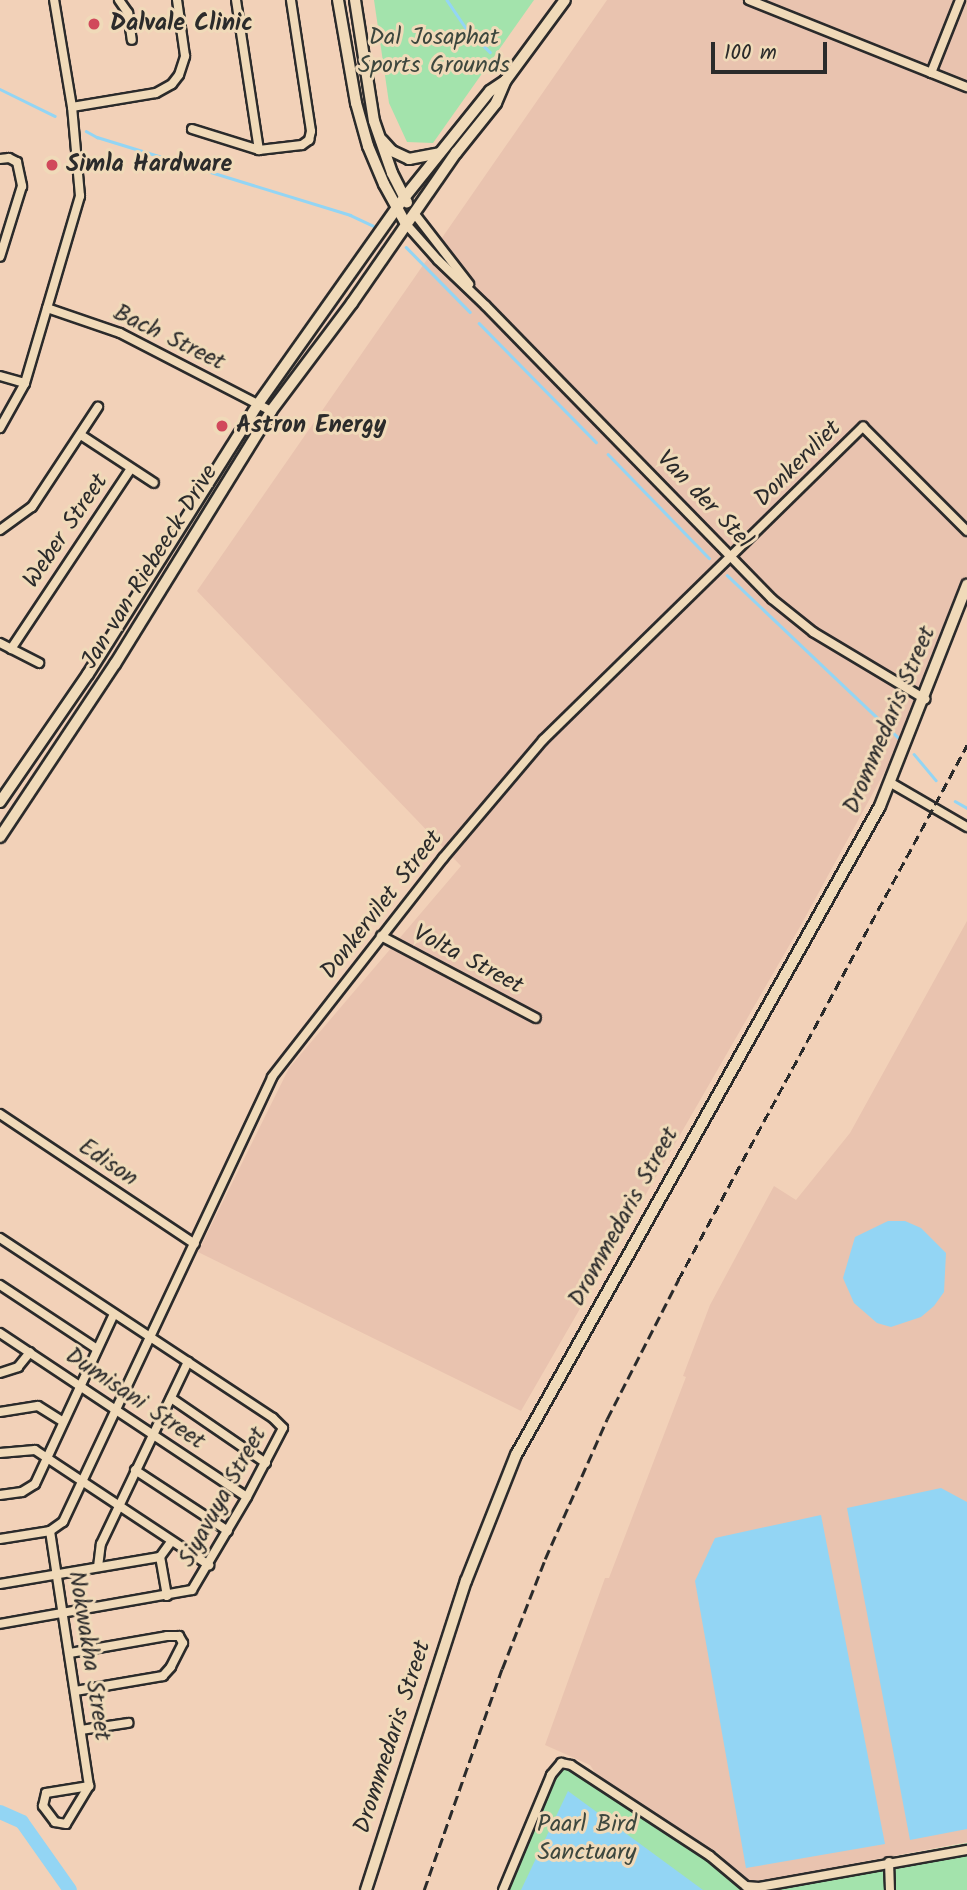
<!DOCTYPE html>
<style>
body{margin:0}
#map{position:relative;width:967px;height:1890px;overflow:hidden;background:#f2d1b8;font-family:Kalam,sans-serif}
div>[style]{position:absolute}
.built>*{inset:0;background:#e9c3af}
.green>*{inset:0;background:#a3e3ac}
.water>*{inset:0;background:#93d5f4}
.stream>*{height:2.5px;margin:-1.25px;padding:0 1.25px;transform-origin:1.25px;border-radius:1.25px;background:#93d5f4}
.river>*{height:14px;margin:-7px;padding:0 7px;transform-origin:7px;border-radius:7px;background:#93d5f4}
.roads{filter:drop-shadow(2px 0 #2b2b2b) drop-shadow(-2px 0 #2b2b2b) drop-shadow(0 2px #2b2b2b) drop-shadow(0 -2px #2b2b2b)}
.street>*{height:8px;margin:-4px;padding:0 4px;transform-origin:4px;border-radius:4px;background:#f0dab9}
.secondary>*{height:10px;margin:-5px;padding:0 5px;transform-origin:5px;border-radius:5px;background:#f0dab9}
.rail>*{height:2.5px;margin-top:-1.25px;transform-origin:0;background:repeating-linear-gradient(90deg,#2b2b2b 0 10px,transparent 0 15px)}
.dots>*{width:19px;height:19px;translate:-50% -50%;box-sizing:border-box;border:4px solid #f0dab9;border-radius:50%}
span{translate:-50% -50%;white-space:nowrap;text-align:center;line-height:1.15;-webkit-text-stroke:6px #f0dab9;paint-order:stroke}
.poi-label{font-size:24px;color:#2b2b2b;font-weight:700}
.left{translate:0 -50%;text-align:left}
.park-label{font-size:24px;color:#3d473e}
.street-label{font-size:24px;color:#2b2b2b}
.scale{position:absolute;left:711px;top:42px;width:116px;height:32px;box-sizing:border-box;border:4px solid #2b2b2b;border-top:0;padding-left:9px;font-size:21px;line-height:24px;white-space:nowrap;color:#2b2b2b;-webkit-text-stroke:5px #f0dab9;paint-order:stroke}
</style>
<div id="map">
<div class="built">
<i style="clip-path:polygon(607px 0,967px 0,967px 576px,897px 749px,801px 925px,521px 1411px,198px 1252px,289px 1068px,461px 866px,197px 591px)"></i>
<i style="clip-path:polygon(967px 921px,967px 1842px,749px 1883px,717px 1852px,598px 1777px,590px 1765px,545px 1745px,605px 1578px,609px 1578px,686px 1377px,683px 1376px,710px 1305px,774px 1186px,796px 1200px,850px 1133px)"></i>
</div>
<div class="green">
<i style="clip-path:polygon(374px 0,534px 0,433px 143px,407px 142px,389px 103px)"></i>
<i style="clip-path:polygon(570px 1767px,717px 1853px,749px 1884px,967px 1843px,967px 1890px,508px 1890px,561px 1768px)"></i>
</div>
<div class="water">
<i style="clip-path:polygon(888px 1221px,905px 1221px,921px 1228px,946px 1253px,944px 1292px,934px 1306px,921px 1317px,891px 1327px,877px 1323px,854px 1303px,843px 1278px,855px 1237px)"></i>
<i style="clip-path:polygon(941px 1488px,967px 1502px,967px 1829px,910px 1840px,847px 1508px)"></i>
<i style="clip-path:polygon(821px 1515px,885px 1844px,746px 1868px,695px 1581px,715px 1538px)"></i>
<i style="clip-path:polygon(568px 1791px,703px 1890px,521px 1890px)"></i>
</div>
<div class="stream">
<i style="left:447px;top:0;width:34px;rotate:56deg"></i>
<i style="left:466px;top:28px;width:34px;rotate:45deg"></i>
<i style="left:0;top:89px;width:61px;rotate:26.1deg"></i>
<i style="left:86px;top:131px;width:13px;rotate:29deg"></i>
<i style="left:97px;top:137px;width:265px;rotate:17.1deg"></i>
<i style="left:350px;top:215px;width:26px;rotate:25deg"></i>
<i style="left:406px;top:247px;width:91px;rotate:45.4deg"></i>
<i style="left:479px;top:323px;width:167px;rotate:45.5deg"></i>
<i style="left:608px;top:454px;width:145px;rotate:45.8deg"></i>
<i style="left:727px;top:575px;width:238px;rotate:43.5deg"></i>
<i style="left:914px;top:754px;width:34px;rotate:50deg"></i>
<i style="left:943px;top:788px;width:1px;rotate:45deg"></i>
<i style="left:955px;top:801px;width:14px;rotate:30deg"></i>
</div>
<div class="river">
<i style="left:0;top:1812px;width:24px;rotate:24deg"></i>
<i style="left:22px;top:1822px;width:83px;rotate:54.8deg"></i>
</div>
<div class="roads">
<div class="street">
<i style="left:119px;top:0;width:16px;rotate:55deg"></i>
<i style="left:128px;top:13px;width:27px;rotate:82deg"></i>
<i style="left:236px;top:0;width:152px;rotate:81.3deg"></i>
<i style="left:749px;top:0;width:235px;rotate:21.8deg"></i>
<i style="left:931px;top:73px;width:79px;rotate:-68.3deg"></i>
<i style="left:72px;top:107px;width:85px;rotate:-9.5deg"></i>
<i style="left:156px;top:93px;width:18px;rotate:-29deg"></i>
<i style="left:172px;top:84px;width:11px;rotate:-52deg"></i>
<i style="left:179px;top:75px;width:20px;rotate:-72deg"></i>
<i style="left:185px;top:56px;width:57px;rotate:-98.1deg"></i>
<i style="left:192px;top:129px;width:70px;rotate:17.4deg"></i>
<i style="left:259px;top:150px;width:43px;rotate:-6.6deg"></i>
<i style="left:302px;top:145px;width:9px;rotate:-36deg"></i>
<i style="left:309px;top:140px;width:9px;rotate:-77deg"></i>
<i style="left:311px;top:131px;width:133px;rotate:-98.7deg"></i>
<i style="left:0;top:159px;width:9px;rotate:-6deg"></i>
<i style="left:9px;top:158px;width:9px;rotate:27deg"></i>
<i style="left:17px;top:162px;width:25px;rotate:78deg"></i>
<i style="left:22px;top:186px;width:74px;rotate:107.2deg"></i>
<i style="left:414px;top:213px;width:90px;rotate:52.2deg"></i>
<i style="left:406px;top:224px;width:48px;rotate:48.4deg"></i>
<i style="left:438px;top:260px;width:66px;rotate:43.8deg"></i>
<i style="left:486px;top:306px;width:409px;rotate:45.7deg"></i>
<i style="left:772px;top:599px;width:53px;rotate:38.8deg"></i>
<i style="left:813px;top:632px;width:131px;rotate:30.9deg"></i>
<i style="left:47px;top:308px;width:77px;rotate:18.9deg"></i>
<i style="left:120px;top:333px;width:170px;rotate:27.3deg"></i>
<i style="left:0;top:376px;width:26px;rotate:16deg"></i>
<i style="left:0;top:428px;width:51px;rotate:-60.9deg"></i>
<i style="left:25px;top:383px;width:195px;rotate:-73.6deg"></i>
<i style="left:80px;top:196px;width:89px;rotate:-95.1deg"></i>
<i style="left:72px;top:107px;width:109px;rotate:-99.5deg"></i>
<i style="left:81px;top:435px;width:87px;rotate:33.3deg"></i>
<i style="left:0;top:530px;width:39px;rotate:-36deg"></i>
<i style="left:32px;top:507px;width:120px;rotate:-56.6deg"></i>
<i style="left:0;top:643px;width:44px;rotate:27.1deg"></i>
<i style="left:11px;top:649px;width:215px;rotate:-56.4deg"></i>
<i style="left:891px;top:783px;width:88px;rotate:30.1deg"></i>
<i style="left:381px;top:936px;width:175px;rotate:27.9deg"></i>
<i style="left:0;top:1114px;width:234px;rotate:33.7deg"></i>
<i style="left:0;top:1238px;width:327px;rotate:33.4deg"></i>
<i style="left:273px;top:1418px;width:14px;rotate:45deg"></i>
<i style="left:283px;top:1428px;width:78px;rotate:117.6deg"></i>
<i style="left:247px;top:1497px;width:108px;rotate:120.6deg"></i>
<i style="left:192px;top:1590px;width:195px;rotate:170deg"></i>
<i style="left:0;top:1285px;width:116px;rotate:33.4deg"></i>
<i style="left:0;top:1333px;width:296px;rotate:33.6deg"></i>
<i style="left:0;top:1373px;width:19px;rotate:-18deg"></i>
<i style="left:18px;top:1367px;width:19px;rotate:-51deg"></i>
<i style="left:171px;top:1398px;width:115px;rotate:34.4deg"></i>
<i style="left:0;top:1412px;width:38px;rotate:-9deg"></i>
<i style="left:38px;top:1406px;width:28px;rotate:32deg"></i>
<i style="left:0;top:1453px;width:35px;rotate:-5deg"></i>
<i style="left:35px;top:1450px;width:209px;rotate:33.5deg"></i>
<i style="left:135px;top:1470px;width:111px;rotate:33.3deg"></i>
<i style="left:0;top:1495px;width:22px;rotate:-8deg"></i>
<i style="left:22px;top:1492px;width:15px;rotate:-32deg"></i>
<i style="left:35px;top:1484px;width:187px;rotate:-65.1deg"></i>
<i style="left:50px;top:1531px;width:258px;rotate:81.3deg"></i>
<i style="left:89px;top:1786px;width:44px;rotate:121.2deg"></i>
<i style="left:66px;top:1824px;width:11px;rotate:-170deg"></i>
<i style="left:55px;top:1822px;width:20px;rotate:-127deg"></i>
<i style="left:43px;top:1806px;width:13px;rotate:-77deg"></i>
<i style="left:46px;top:1793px;width:44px;rotate:-9.2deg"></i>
<i style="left:0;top:1539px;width:51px;rotate:-9.1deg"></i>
<i style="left:50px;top:1531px;width:16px;rotate:-35deg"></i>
<i style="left:63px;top:1522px;width:492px;rotate:-64.8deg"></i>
<i style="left:272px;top:1077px;width:278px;rotate:-52deg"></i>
<i style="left:443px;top:858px;width:155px;rotate:-49.7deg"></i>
<i style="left:543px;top:740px;width:448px;rotate:-44.4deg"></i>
<i style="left:863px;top:427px;width:147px;rotate:45deg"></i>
<i style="left:98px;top:1567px;width:23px;rotate:-83deg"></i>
<i style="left:101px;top:1544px;width:202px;rotate:-64.5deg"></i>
<i style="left:0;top:1584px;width:162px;rotate:-9.6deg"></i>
<i style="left:167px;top:1596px;width:40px;rotate:-100deg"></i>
<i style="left:160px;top:1557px;width:19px;rotate:-54deg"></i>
<i style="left:70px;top:1653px;width:98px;rotate:-9.9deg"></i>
<i style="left:167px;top:1636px;width:12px"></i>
<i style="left:179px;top:1636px;width:8px;rotate:60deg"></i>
<i style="left:183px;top:1643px;width:27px;rotate:117deg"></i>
<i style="left:171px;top:1667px;width:12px;rotate:132deg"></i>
<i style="left:163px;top:1676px;width:89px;rotate:170.3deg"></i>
<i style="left:81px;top:1730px;width:48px;rotate:-8.5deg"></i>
<i style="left:889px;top:1862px;width:28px;rotate:88deg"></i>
<i style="left:503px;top:1890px;width:125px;rotate:-67.3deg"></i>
<i style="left:551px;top:1775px;width:16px;rotate:-50deg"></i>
<i style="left:561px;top:1763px;width:10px;rotate:11deg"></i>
<i style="left:571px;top:1765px;width:166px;rotate:33.2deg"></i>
<i style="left:710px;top:1856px;width:47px;rotate:39.8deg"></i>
<i style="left:746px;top:1886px;width:13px;rotate:4deg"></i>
<i style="left:759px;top:1887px;width:211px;rotate:-10.1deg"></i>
</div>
<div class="secondary">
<i style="left:338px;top:0;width:105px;rotate:80.1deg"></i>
<i style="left:356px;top:103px;width:45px;rotate:74.4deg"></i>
<i style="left:368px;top:146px;width:41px;rotate:67.2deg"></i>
<i style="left:384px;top:184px;width:46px;rotate:61.2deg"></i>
<i style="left:355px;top:0;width:122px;rotate:81.1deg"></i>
<i style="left:374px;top:121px;width:55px;rotate:70.9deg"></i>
<i style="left:392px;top:173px;width:33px;rotate:63deg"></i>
<i style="left:382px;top:140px;width:15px;rotate:48deg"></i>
<i style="left:392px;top:151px;width:19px;rotate:25deg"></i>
<i style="left:409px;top:159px;width:31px;rotate:-11deg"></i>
<i style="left:0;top:802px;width:155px;rotate:-55.5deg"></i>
<i style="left:88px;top:674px;width:319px;rotate:-57.8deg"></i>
<i style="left:258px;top:404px;width:252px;rotate:-54.7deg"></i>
<i style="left:404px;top:198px;width:137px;rotate:-51.2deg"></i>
<i style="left:490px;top:91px;width:18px;rotate:-34deg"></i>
<i style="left:0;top:837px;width:208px;rotate:-56.4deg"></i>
<i style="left:115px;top:664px;width:297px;rotate:-58.3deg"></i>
<i style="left:271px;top:411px;width:135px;rotate:-53.1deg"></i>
<i style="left:352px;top:303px;width:183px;rotate:-55.3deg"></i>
<i style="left:456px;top:153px;width:64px;rotate:-51.3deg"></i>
<i style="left:496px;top:103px;width:25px;rotate:-67deg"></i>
<i style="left:506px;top:80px;width:99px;rotate:-53.6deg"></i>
<i style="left:366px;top:1890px;width:325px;rotate:-72.1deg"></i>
<i style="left:466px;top:1581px;width:136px;rotate:-68.4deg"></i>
<i style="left:516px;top:1455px;width:744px;rotate:-60.71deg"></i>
<i style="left:880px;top:806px;width:238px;rotate:-68.5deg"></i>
</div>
</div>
<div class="rail">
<i style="left:424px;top:1890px;width:234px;rotate:-70.6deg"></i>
<i style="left:502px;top:1669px;width:118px;rotate:-68.6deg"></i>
<i style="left:545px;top:1559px;width:153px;rotate:-66.1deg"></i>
<i style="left:607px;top:1419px;width:156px;rotate:-62.9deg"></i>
<i style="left:678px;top:1280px;width:608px;rotate:-61.62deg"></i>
</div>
<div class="dots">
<i style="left:94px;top:24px;background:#d1495b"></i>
<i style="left:52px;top:165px;background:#d1495b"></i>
<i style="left:222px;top:426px;background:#d1495b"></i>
</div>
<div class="poi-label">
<span class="left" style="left:110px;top:24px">Dalvale Clinic</span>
<span class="left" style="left:66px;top:165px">Simla Hardware</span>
<span class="left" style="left:236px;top:426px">Astron Energy</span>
</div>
<div class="park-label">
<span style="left:434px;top:52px">Dal Josaphat<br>Sports Grounds</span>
<span style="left:587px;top:1839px">Paarl Bird<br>Sanctuary</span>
</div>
<div class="street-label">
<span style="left:169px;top:338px;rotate:26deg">Bach Street</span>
<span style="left:798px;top:464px;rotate:-45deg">Donkervliet</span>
<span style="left:704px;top:500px;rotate:46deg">Van der Stel</span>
<span style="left:66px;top:531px;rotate:-56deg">Weber Street</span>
<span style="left:150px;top:567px;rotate:-58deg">Jan van Riebeeck Drive</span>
<span style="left:890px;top:720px;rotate:-67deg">Drommedaris Street</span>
<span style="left:382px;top:905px;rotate:-52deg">Donkervilet Street</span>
<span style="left:468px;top:960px;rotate:28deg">Volta Street</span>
<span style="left:108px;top:1163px;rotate:34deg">Edison</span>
<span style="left:624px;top:1217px;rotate:-61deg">Drommedaris Street</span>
<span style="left:135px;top:1399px;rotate:34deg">Dumisani Street</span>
<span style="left:223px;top:1497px;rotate:-61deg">Siyavuya Street</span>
<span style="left:89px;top:1656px;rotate:81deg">Nokwakha Street</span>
<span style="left:393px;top:1737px;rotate:-72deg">Drommedaris Street</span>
</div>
<div class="scale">100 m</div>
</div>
